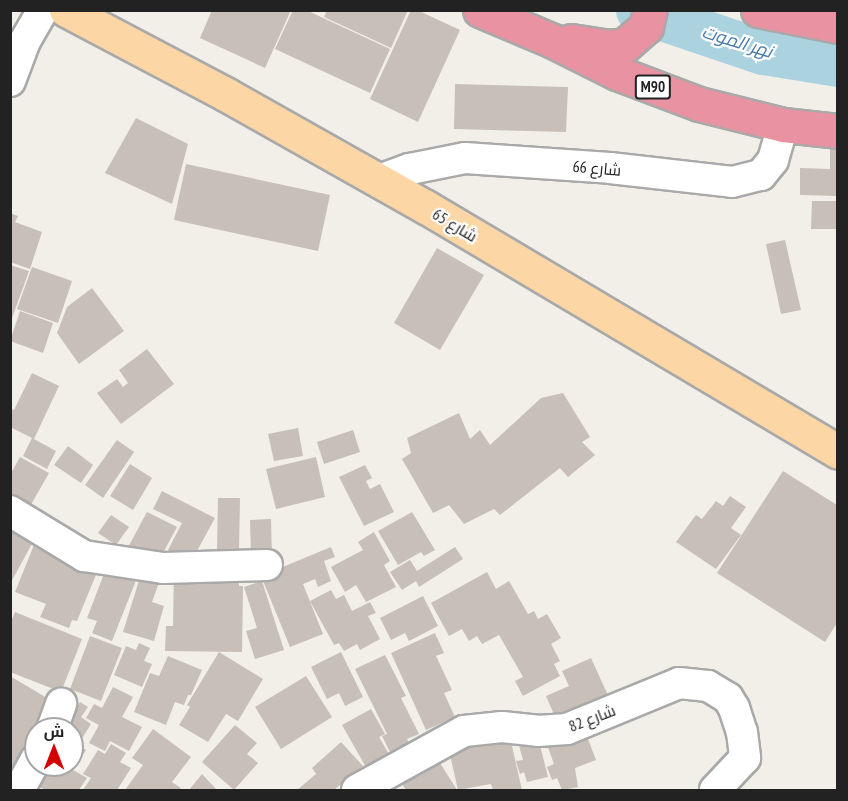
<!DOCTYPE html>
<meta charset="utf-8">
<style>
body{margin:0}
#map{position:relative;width:848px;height:801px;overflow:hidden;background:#f2efe9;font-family:"PT Sans Narrow",Cairo,sans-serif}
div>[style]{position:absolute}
.river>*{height:45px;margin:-22.5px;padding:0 22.5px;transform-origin:22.5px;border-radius:22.5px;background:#aad3df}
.building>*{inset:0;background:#c7bfb8}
.roads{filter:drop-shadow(2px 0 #a9a9a9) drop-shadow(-2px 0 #a9a9a9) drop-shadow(0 2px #a9a9a9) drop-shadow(0 -2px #a9a9a9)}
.minor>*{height:30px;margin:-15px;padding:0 15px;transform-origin:15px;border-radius:15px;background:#fff}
.major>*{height:33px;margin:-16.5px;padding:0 16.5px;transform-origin:16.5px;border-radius:16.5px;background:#fcd6a4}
.highway>*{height:33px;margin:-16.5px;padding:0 16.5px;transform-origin:16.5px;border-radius:16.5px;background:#e892a2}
span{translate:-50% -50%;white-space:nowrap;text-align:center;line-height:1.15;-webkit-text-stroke:4.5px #fff;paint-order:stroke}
.shield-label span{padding:2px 4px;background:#fff;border:2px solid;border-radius:4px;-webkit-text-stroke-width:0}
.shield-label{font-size:15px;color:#222;font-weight:700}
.street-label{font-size:16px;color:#222}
.water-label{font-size:18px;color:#4a7aab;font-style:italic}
.frame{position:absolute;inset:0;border:12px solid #222;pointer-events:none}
.north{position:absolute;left:24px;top:717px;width:60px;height:60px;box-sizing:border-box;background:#fff;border:2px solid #a7a7a7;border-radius:50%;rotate:0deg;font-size:16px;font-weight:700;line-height:24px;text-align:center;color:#222}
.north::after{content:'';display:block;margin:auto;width:21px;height:27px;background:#d40000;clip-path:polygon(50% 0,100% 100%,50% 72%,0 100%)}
</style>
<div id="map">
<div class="river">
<i style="left:638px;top:10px;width:132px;rotate:18.6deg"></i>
<i style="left:763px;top:52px;width:76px;rotate:9.1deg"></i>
</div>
<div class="building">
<i style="clip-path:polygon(212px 10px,291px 10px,265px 68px,200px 38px)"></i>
<i style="clip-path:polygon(293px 10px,306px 10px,390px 49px,370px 93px,275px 49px)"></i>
<i style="clip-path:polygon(327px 10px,408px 10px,391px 48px,324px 17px)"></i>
<i style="clip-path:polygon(411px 10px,417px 10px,460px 30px,418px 122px,370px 99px)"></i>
<i style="clip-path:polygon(455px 84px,568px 87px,566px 132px,454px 129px)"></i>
<i style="clip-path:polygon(136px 118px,188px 144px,172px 204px,105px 173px)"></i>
<i style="clip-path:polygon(830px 140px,837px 140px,837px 196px,800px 195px,800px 168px,830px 169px)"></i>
<i style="clip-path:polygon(186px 164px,330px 195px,318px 251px,174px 220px)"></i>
<i style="clip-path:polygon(812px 201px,837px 201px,837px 229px,811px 229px)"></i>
<i style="clip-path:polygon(10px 213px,18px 216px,15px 222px,42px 232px,30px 269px,10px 262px)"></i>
<i style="clip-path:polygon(785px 240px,801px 310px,781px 314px,766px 244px)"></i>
<i style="clip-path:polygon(437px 248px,484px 275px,440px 350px,394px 323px)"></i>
<i style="clip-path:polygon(10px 265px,29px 271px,11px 321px,10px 321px)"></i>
<i style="clip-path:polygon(32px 267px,72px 281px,58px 323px,17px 309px)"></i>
<i style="clip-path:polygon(92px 288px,124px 331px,79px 364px,57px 333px,67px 307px)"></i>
<i style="clip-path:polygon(20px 311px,53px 323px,43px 353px,10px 341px)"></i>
<i style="clip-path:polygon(147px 349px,174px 384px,121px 424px,97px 393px,117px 379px,123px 387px,128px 383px,119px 370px)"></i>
<i style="clip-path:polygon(32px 373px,59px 386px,34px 439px,56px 451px,47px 469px,23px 456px,32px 438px,10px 427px,10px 409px,14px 410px)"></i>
<i style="clip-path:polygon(563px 393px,590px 437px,582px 442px,595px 455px,568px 477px,560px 468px,500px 515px,494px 509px,464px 524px,449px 505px,433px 513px,402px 459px,411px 453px,407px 438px,459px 413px,470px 439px,480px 430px,490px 445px,541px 398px)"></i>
<i style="clip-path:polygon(298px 428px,303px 456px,274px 461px,268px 434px)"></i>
<i style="clip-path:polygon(353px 430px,360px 452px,324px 464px,317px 442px)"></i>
<i style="clip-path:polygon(117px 440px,134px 452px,103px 498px,85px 485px)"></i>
<i style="clip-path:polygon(68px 446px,93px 465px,81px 483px,54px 465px)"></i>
<i style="clip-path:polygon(20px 457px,49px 473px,28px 510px,10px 500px,10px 475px)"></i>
<i style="clip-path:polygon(316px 457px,325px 497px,276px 509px,266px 469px)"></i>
<i style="clip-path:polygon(130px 464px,152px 478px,133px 510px,110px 496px)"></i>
<i style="clip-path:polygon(365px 465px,372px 478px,366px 481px,370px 489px,380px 484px,394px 512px,364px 526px,339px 477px)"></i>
<i style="clip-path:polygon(783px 471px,837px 505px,837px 623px,825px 642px,717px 573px)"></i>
<i style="clip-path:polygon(162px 491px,215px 518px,191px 562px,168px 550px,182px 523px,153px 509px)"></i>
<i style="clip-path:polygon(730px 496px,746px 507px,731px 528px,741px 535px,716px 569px,676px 542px,696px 515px,702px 519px,716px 501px,723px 506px)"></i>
<i style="clip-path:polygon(218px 498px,240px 498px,239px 552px,217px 552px)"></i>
<i style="clip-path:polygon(147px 512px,177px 527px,156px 566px,126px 551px)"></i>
<i style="clip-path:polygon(412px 512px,435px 550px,424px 556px,421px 552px,398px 565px,378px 531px)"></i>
<i style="clip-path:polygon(111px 515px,129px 527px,116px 545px,98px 533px)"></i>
<i style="clip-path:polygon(10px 516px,39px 531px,10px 584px)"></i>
<i style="clip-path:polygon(271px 519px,272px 557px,251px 557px,250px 520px)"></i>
<i style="clip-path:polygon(374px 532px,390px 561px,384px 565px,396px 587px,366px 602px,356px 585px,345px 592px,331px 567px,363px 550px,358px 542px)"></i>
<i style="clip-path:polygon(36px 540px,100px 565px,77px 621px,72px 620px,69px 628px,40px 617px,46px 604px,15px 592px)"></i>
<i style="clip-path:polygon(331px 547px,335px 557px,324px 561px,331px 581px,318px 587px,315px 579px,303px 584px,323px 634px,290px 647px,261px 576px)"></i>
<i style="clip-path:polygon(455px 547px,463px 559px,419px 587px,416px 581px,402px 590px,390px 572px,410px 560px,417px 571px)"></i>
<i style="clip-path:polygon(107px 566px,137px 578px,112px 641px,92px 633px,97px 621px,87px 618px)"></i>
<i style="clip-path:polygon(174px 571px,239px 579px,239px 586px,243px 586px,242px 652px,165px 651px,166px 626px,173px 626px)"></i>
<i style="clip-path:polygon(487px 572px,496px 589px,509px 581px,528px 614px,534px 611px,538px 619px,547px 614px,561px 638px,551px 644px,560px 661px,554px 664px,560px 676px,523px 696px,515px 681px,523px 677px,499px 635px,482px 644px,477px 636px,469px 641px,462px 629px,449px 636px,431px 603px)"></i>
<i style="clip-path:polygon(141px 574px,160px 580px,152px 602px,164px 606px,154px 641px,123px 632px)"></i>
<i style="clip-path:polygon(262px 581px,284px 650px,255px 659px,246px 631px,257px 628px,244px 587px)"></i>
<i style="clip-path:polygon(331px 590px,336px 599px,344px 595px,352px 611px,370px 602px,376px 613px,368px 616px,380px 639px,360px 650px,357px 644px,344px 651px,339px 643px,334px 645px,310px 601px)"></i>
<i style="clip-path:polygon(423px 596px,438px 626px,409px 641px,405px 633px,391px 640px,380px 618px)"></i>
<i style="clip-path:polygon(15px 612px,82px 639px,61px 692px,10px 672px,10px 624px)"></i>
<i style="clip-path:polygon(435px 633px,444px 653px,436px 656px,452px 690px,444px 693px,455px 717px,426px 730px,391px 653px)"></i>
<i style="clip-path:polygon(90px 636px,122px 648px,101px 701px,70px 689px)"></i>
<i style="clip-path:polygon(139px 643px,150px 648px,144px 661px,152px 664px,142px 687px,114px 675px,126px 646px,136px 650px)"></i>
<i style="clip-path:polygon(219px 652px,263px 679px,238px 721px,226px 714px,208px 742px,179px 725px,190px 707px,187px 705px)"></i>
<i style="clip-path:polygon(341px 652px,363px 697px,345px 706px,339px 693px,327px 699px,311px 667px)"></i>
<i style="clip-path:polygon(385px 655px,406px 696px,401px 698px,419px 734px,407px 739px,414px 753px,395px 762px,382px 736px,387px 734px,355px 669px)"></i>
<i style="clip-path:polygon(168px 656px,202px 670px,191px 695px,188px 695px,184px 705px,175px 702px,166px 725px,134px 712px,150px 673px,159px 676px)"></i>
<i style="clip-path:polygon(591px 658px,611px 702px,556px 719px,546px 696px,569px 686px,562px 671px)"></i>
<i style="clip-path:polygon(10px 676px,57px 704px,41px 729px,36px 729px,36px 737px,17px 769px,10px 765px)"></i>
<i style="clip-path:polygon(306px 676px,332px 717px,281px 749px,255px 707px)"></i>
<i style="clip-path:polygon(113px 687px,133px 697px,122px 717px,142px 727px,129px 751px,110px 741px,105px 751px,89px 743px,99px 725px,86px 718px,94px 704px,102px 708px)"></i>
<i style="clip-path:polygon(80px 702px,88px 707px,81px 717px,91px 724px,81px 740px,72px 735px,72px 729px,63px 729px)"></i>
<i style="clip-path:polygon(371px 709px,385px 734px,379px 737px,390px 756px,367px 769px,342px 725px)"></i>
<i style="clip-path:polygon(235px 725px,257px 743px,247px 754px,258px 763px,234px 790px,202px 762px)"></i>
<i style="clip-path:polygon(583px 726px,596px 760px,575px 768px,578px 787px,562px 790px,557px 778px,552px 780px,547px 767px,554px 764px,546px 742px,562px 736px,566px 746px,571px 744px,566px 732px)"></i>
<i style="clip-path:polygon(153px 729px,191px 757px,172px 782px,181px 788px,179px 790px,125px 790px,143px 765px,132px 758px)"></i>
<i style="clip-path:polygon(509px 733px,522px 790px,493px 790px,491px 784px,458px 790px,448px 746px)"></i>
<i style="clip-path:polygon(538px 737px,548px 777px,527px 782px,524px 772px,520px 774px,516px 761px,523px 760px,518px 742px)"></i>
<i style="clip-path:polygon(72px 741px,86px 750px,73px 770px,87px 778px,79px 790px,45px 790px,30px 781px,40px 765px,72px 765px)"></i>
<i style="clip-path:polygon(341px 742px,363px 766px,334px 790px,297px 790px,316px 774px,312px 768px)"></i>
<i style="clip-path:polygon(111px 744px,126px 753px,120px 762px,131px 768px,117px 790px,83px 790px,91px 778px,83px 774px,98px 750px,105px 754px)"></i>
<i style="clip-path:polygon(435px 755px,457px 790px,406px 790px,398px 778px)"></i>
<i style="clip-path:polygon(202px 774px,217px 790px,189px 790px)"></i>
</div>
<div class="roads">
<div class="minor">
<i style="left:10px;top:81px;width:43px;rotate:-69.4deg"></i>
<i style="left:25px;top:41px;width:36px;rotate:-60deg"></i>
<i style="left:379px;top:180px;width:33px;rotate:-20deg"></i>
<i style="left:410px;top:169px;width:56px;rotate:-11.3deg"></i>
<i style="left:465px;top:158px;width:145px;rotate:3.9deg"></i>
<i style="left:610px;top:168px;width:123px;rotate:6.5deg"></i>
<i style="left:732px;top:182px;width:30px;rotate:-14deg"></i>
<i style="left:761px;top:175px;width:19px;rotate:-51deg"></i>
<i style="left:773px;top:160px;width:36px;rotate:-74deg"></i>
<i style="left:10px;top:511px;width:87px;rotate:31.3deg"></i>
<i style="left:84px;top:556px;width:80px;rotate:8.6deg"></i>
<i style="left:163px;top:568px;width:104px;rotate:-1.7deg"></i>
<i style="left:52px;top:729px;width:27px;rotate:-70deg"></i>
<i style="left:19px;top:790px;width:35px;rotate:-61deg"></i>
<i style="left:357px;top:790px;width:122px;rotate:-28.9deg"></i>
<i style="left:464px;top:731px;width:38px;rotate:-6deg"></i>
<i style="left:502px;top:727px;width:36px;rotate:6deg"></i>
<i style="left:538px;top:731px;width:29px;rotate:-4deg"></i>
<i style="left:567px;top:729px;width:121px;rotate:-22.3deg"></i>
<i style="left:679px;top:683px;width:29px;rotate:6deg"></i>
<i style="left:708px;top:686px;width:23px;rotate:31deg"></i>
<i style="left:728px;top:698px;width:12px;rotate:59deg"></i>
<i style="left:734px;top:708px;width:25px;rotate:72deg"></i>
<i style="left:742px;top:732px;width:26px;rotate:83deg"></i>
<i style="left:745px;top:758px;width:44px;rotate:133.2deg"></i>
</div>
<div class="major">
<i style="left:66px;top:10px;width:182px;rotate:27.8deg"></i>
<i style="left:227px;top:95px;width:228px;rotate:29.4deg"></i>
<i style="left:426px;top:207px;width:479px;rotate:30.7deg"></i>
</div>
<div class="highway">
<i style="left:480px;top:10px;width:79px;rotate:23deg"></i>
<i style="left:553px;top:41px;width:72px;rotate:26.6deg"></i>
<i style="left:617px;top:73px;width:88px;rotate:20.7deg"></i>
<i style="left:699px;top:104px;width:87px;rotate:14deg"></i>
<i style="left:783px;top:125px;width:55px;rotate:6.2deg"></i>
<i style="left:758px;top:10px;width:82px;rotate:11.3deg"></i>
<i style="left:571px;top:41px;width:36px;rotate:9deg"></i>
<i style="left:607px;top:47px;width:18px;rotate:-6deg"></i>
<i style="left:625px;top:45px;width:28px;rotate:-41deg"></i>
<i style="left:646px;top:27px;width:17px;rotate:-77deg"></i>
</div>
</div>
<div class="shield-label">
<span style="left:653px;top:87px">M90</span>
</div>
<div class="street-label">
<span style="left:597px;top:168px;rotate:5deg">شارع 66</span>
<span style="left:455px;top:225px;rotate:31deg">شارع 65</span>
<span style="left:592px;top:718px;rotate:-21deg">شارع 82</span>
</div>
<div class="water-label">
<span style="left:737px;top:42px;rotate:17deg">نهر الموت</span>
</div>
<div class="frame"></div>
<div class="north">ش</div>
</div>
